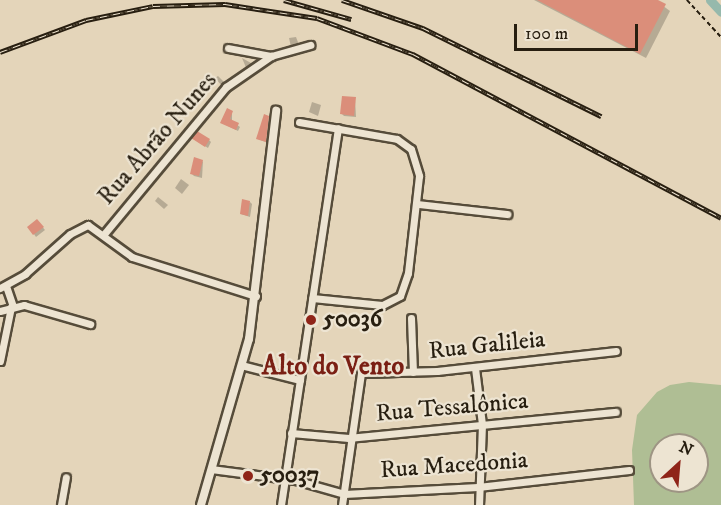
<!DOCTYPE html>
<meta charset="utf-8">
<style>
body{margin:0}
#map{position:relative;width:721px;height:505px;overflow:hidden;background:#e4d5ba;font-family:"IM FELL DW Pica",serif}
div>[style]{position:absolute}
.green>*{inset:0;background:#afbe94}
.shadow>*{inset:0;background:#0003}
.canal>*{height:9px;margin:-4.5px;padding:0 4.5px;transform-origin:4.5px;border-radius:4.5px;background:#96b9ac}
.building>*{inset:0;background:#db8e7a}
.path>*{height:1.5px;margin-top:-0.75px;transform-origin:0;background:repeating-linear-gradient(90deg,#271e10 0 4.5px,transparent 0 7.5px)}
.roads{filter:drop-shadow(2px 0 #564c3a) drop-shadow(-2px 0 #564c3a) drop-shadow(0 2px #564c3a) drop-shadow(0 -2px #564c3a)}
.minor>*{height:7px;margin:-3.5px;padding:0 3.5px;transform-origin:3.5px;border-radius:3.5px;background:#ede4d2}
.tertiary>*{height:8px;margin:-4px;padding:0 4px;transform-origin:4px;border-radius:4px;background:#ede4d2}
.rail>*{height:4.5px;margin-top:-2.25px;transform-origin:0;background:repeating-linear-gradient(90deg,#ede4d2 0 7px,#271e10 0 14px);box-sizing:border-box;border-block:2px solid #271e10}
.dots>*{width:16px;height:16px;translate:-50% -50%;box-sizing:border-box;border:3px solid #ede4d2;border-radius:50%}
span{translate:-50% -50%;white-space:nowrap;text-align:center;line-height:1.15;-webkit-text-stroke:4.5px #ede4d2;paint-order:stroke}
.street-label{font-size:24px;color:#271e10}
.poi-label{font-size:24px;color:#271e10;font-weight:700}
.left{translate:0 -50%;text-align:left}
.neighbourhood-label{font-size:26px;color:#7a1f14;font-weight:700}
.north{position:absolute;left:649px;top:433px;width:60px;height:60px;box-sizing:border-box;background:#ede4d2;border:2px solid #9e9584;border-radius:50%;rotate:26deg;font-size:16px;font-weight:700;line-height:24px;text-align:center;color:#271e10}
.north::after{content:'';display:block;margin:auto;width:21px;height:27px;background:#8f2418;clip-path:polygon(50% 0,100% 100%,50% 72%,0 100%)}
.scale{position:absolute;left:514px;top:24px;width:124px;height:27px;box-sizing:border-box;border:3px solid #271e10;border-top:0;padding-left:8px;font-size:18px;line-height:21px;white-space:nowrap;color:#271e10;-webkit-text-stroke:4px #ede4d2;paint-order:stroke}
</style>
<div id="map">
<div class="green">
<i style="clip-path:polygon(evenodd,689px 382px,721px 385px,721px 505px,634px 505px,632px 450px,637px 415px,657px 392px,670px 385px,689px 382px,661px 445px,697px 445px,697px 481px,661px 481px,661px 445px)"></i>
</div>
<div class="shadow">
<i style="clip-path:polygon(534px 0,655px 0,670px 11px,646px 58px)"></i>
<i style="clip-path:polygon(296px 37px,299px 45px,291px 47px,289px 38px)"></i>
<i style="clip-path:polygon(242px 58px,251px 63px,253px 65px,247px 70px)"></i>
<i style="clip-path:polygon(218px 76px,226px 84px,223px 87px,215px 78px)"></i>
<i style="clip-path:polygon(355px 99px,356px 117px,344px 116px,342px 114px)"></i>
<i style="clip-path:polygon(312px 102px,321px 105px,318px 116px,309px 112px)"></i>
<i style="clip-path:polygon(232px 112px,232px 121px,240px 127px,238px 131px,222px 123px)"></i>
<i style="clip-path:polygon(268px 117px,271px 120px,268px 143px,258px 139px)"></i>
<i style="clip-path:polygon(195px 140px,209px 140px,211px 142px,208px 148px)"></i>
<i style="clip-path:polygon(203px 161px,202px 178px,194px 176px,191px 173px)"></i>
<i style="clip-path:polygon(181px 179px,189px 185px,182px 194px,175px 188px)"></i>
<i style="clip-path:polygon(158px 197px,168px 205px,164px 209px,155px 201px)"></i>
<i style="clip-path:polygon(250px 202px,252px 204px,250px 217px,241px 214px)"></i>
<i style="clip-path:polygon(39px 223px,45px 230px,36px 237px,29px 227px)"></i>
</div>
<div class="canal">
<i style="left:710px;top:0;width:16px;rotate:47deg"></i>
</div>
<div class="building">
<i style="clip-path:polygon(537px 0,658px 0,666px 4px,640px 54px)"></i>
<i style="clip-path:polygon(342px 96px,356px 97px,354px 116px,340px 114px)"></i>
<i style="clip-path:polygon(227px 108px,233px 111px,230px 119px,239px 123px,236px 130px,220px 123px)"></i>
<i style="clip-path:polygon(264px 114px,269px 116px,266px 142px,256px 139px)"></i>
<i style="clip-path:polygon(197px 131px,210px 139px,205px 147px,191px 138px)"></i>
<i style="clip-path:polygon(194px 157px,203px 160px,199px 176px,190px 174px)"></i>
<i style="clip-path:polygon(242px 199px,250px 201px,248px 216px,240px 214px)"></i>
<i style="clip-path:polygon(37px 219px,44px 227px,33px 235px,27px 227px)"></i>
</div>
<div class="path">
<i style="left:687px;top:0;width:50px;rotate:47.4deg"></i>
</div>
<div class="roads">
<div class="minor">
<i style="left:228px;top:48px;width:44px;rotate:10.5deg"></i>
<i style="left:299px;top:122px;width:99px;rotate:9.8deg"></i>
<i style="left:397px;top:139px;width:17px;rotate:36deg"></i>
<i style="left:411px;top:149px;width:28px;rotate:73deg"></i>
<i style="left:419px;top:176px;width:98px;rotate:96.5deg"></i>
<i style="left:408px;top:273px;width:24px;rotate:109deg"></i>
<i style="left:400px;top:296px;width:20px;rotate:153deg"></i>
<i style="left:382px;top:305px;width:70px;rotate:-174.3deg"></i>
<i style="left:418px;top:204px;width:90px;rotate:6.4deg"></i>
<i style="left:104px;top:234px;width:191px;rotate:-50.3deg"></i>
<i style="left:226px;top:87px;width:55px;rotate:-34.6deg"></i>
<i style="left:271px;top:56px;width:41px;rotate:-15.8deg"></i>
<i style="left:6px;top:286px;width:21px;rotate:71deg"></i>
<i style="left:0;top:288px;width:29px;rotate:-29deg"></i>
<i style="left:25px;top:274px;width:60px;rotate:-41.6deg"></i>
<i style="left:70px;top:234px;width:20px;rotate:-27deg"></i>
<i style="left:88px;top:225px;width:54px;rotate:36deg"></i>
<i style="left:132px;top:257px;width:130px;rotate:17.5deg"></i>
<i style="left:0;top:311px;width:25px;rotate:-14deg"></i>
<i style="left:24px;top:305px;width:69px;rotate:16.1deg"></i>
<i style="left:411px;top:318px;width:54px;rotate:87.9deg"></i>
<i style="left:0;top:361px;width:55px;rotate:-78.5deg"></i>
<i style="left:241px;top:365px;width:61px;rotate:14.3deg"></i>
<i style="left:475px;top:368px;width:56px;rotate:82.9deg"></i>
<i style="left:482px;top:424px;width:81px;rotate:92.1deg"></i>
<i style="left:291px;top:433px;width:58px;rotate:4.9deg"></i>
<i style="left:349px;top:438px;width:268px;rotate:-5.6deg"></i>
<i style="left:211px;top:469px;width:85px;rotate:7.5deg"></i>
<i style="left:295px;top:480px;width:51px;rotate:15.9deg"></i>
<i style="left:344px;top:494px;width:134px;rotate:-3deg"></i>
<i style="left:478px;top:487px;width:152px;rotate:-6.4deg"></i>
<i style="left:61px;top:505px;width:28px;rotate:-80deg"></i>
<i style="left:281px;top:505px;width:381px;rotate:-81.4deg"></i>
<i style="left:342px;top:505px;width:133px;rotate:-81.8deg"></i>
<i style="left:361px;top:373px;width:76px;rotate:-1.5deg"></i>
<i style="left:437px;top:371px;width:180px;rotate:-6.4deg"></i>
</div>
<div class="tertiary">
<i style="left:201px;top:505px;width:173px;rotate:-73.9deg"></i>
<i style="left:249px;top:339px;width:230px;rotate:-83.2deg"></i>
</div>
</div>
<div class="rail">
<i style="left:284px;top:0;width:70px;rotate:15.8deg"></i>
<i style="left:342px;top:0;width:86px;rotate:19.1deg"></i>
<i style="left:423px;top:28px;width:199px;rotate:26.3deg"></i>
<i style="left:0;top:52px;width:92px;rotate:-20.4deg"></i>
<i style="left:86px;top:20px;width:68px;rotate:-11.8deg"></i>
<i style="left:153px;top:6px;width:72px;rotate:-1.6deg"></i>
<i style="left:225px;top:4px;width:93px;rotate:8.7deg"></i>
<i style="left:317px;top:18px;width:103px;rotate:20.6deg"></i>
<i style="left:413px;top:54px;width:349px;rotate:28deg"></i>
</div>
<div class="dots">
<i style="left:311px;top:320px;background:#8f2418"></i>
<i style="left:248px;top:476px;background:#8f2418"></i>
</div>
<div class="street-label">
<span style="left:158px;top:139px;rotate:-49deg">Rua Abrão Nunes</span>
<span style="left:487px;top:346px;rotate:-6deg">Rua Galileia</span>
<span style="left:452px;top:408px;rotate:-5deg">Rua Tessalônica</span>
<span style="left:454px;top:466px;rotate:-4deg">Rua Macedonia</span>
</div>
<div class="poi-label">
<span class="left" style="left:323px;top:320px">50036</span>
<span class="left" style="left:260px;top:476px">50037</span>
</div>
<div class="neighbourhood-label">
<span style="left:333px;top:367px">Alto do Vento</span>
</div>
<div class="north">N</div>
<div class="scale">100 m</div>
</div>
